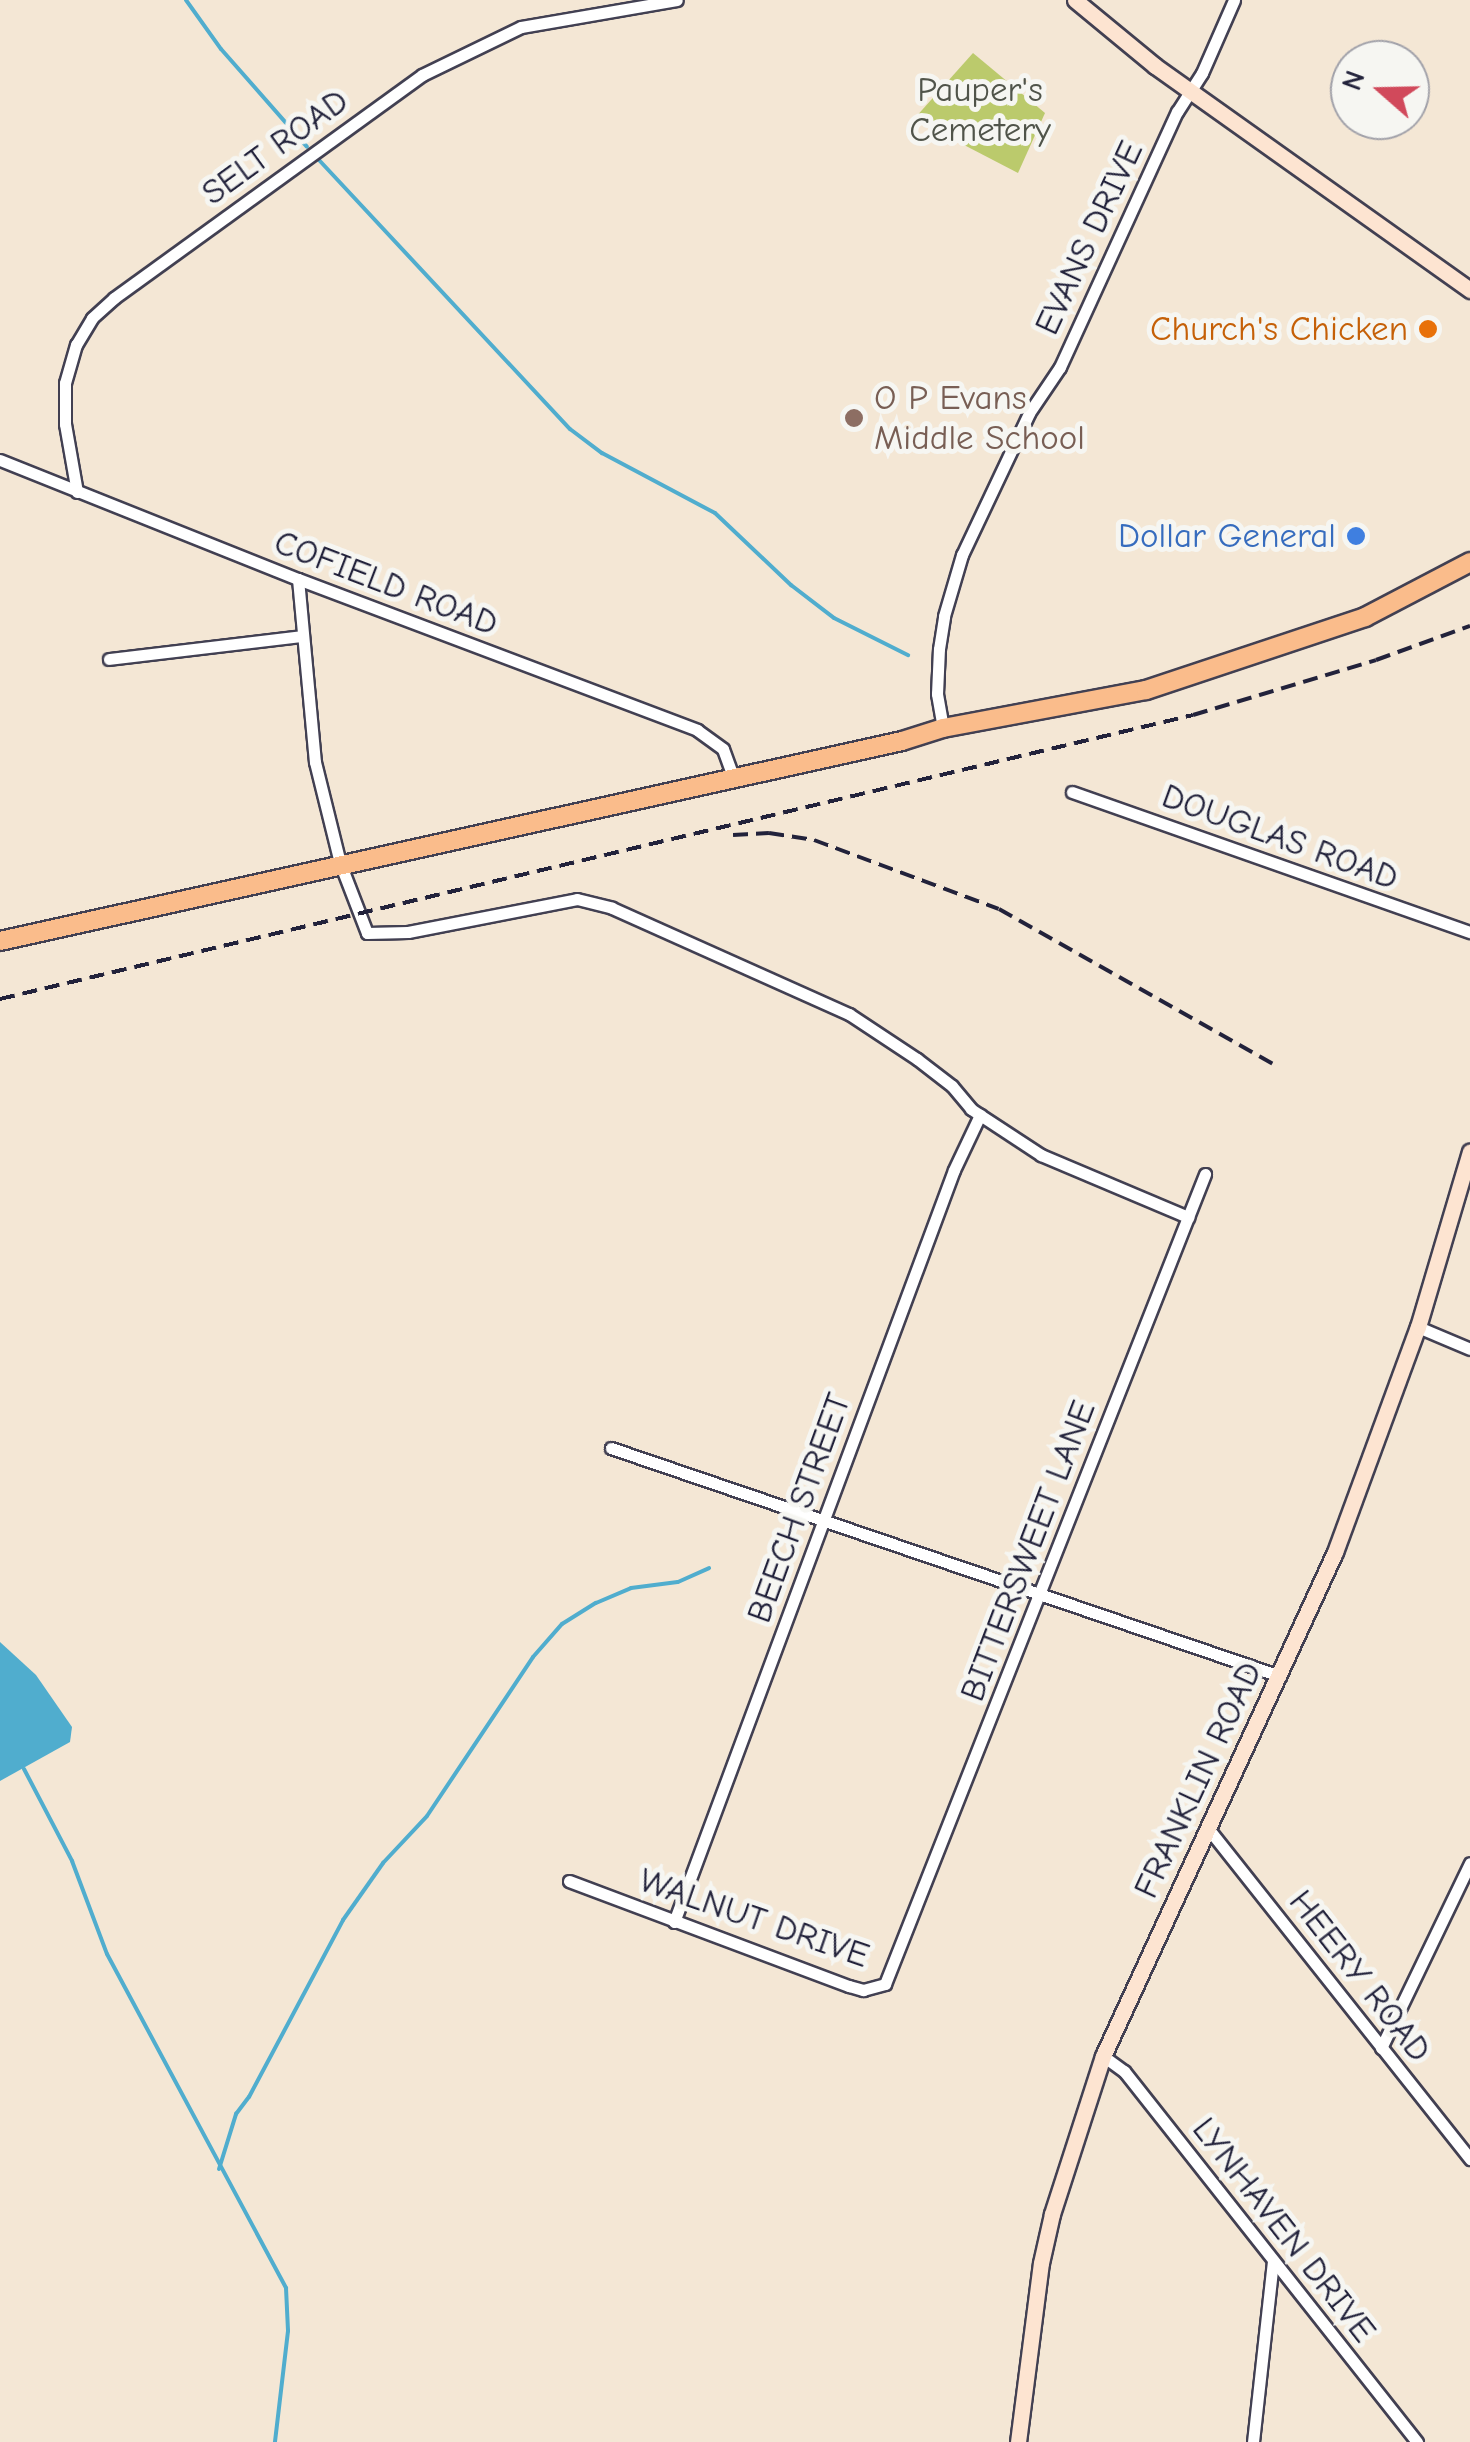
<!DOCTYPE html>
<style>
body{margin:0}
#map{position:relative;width:1470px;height:2442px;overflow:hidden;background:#f4e7d5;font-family:"Comic Neue",sans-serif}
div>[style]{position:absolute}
.green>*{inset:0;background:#bbca6c}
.water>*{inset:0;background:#50adce}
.stream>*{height:4px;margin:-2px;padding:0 2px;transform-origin:2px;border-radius:2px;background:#50adce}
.roads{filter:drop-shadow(2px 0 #424052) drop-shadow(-2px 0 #424052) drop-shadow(0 2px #424052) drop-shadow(0 -2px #424052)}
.street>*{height:11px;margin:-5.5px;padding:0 5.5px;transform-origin:5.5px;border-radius:5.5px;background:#fff}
.secondary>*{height:15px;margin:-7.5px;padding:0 7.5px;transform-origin:7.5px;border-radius:7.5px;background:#fde4d1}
.primary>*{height:18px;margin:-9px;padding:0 9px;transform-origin:9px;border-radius:9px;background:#fabc8b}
.rail>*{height:4px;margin-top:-2px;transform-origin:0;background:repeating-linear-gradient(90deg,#22223b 0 15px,transparent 0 23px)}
.dots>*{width:28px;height:28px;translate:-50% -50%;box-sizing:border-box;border:5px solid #f6f6f2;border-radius:50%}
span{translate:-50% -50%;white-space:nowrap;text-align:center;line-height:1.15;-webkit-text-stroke:10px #f6f6f2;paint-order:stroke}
.park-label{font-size:35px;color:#50544a}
.street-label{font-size:35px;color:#22223b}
.food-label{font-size:35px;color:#c56008}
.right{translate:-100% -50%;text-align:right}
.education-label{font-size:35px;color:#785e54}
.left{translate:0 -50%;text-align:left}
.shop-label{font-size:35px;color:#366cbe}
.north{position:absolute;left:1330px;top:40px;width:100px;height:100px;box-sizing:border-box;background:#f6f6f2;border:2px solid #a1a1a9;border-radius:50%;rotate:290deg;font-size:28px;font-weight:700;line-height:40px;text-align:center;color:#22223b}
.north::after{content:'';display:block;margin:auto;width:35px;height:45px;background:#d1495b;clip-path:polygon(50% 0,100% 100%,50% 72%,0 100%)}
</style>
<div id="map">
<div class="green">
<i style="clip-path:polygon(973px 53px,1045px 113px,1018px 173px,914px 119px)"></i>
</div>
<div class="water">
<i style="clip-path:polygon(0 1642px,36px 1675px,72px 1727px,70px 1742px,0 1781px)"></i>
</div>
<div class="stream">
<i style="left:186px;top:0;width:60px;rotate:54.5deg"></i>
<i style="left:221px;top:49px;width:130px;rotate:48.7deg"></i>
<i style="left:319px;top:160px;width:368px;rotate:47deg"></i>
<i style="left:570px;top:429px;width:40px;rotate:37deg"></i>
<i style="left:602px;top:453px;width:128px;rotate:28deg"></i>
<i style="left:715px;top:513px;width:105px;rotate:43.5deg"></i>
<i style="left:791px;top:585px;width:54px;rotate:37.5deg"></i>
<i style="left:834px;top:618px;width:83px;rotate:26.6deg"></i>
<i style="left:24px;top:1769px;width:104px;rotate:62.4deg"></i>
<i style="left:72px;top:1861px;width:99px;rotate:69.4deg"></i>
<i style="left:107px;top:1954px;width:379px;rotate:61.8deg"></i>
<i style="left:286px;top:2288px;width:43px;rotate:87.3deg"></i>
<i style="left:288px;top:2331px;width:112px;rotate:96.7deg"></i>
<i style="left:219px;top:2169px;width:58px;rotate:-72.8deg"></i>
<i style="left:236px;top:2114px;width:21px;rotate:-53deg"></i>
<i style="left:249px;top:2097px;width:200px;rotate:-62deg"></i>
<i style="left:343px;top:1920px;width:70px;rotate:-54.9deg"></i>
<i style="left:383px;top:1863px;width:64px;rotate:-46.9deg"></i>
<i style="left:427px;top:1816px;width:191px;rotate:-56.3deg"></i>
<i style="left:533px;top:1657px;width:44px;rotate:-48.7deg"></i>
<i style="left:562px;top:1624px;width:40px;rotate:-32deg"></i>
<i style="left:596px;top:1603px;width:38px;rotate:-23deg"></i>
<i style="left:631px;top:1588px;width:47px;rotate:-7.3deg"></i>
<i style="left:678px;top:1582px;width:34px;rotate:-24deg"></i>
</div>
<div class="roads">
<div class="street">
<i style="left:0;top:460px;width:321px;rotate:21.8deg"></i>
<i style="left:298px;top:579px;width:427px;rotate:20.7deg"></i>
<i style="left:697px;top:730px;width:32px;rotate:36deg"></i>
<i style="left:723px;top:749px;width:29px;rotate:70deg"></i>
<i style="left:77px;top:492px;width:69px;rotate:-100deg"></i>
<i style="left:65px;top:424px;width:41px;rotate:-90deg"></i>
<i style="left:65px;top:383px;width:40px;rotate:-74deg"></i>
<i style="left:76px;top:345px;width:31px;rotate:-59deg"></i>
<i style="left:92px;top:318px;width:30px;rotate:-42deg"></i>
<i style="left:114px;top:298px;width:380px;rotate:-35.9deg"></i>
<i style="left:422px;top:75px;width:110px;rotate:-25.9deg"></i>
<i style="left:521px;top:27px;width:158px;rotate:-9.8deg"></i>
<i style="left:298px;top:579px;width:184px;rotate:84.7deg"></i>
<i style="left:315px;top:762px;width:104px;rotate:76.1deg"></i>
<i style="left:340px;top:863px;width:75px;rotate:68.9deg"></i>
<i style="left:367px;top:933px;width:41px;rotate:-1.4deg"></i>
<i style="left:408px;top:932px;width:172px;rotate:-11deg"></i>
<i style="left:577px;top:899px;width:36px;rotate:14deg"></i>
<i style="left:612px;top:908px;width:260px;rotate:24.1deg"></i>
<i style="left:849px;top:1014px;width:82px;rotate:33.5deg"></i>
<i style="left:917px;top:1059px;width:44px;rotate:37.6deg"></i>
<i style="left:952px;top:1086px;width:30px;rotate:50deg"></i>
<i style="left:971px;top:1109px;width:84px;rotate:33.3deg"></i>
<i style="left:1041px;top:1155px;width:160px;rotate:22.9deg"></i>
<i style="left:109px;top:659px;width:194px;rotate:-6.8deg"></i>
<i style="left:943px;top:728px;width:35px;rotate:-100deg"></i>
<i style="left:937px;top:694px;width:45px;rotate:-87.5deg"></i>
<i style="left:939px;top:649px;width:33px;rotate:-81deg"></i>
<i style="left:944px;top:616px;width:64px;rotate:-73.6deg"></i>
<i style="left:962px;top:555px;width:157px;rotate:-64.7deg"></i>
<i style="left:1029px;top:413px;width:55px;rotate:-56deg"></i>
<i style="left:1060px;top:367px;width:281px;rotate:-65.4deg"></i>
<i style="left:1177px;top:112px;width:46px;rotate:-57.3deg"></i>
<i style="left:1202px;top:73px;width:80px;rotate:-66.3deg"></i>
<i style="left:1072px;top:792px;width:422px;rotate:19.4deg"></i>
<i style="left:1418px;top:1327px;width:56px;rotate:22.9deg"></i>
<i style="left:611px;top:1448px;width:707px;rotate:18.82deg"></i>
<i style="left:1207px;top:1827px;width:424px;rotate:51.6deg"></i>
<i style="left:569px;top:1881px;width:299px;rotate:20.6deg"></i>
<i style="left:849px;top:1986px;width:15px;rotate:16deg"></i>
<i style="left:863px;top:1990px;width:23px;rotate:-15deg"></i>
<i style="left:885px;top:1984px;width:871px;rotate:-68.44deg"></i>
<i style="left:674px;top:1922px;width:802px;rotate:-69.58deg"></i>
<i style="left:954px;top:1170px;width:61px;rotate:-64.7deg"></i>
<i style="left:1381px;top:2048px;width:205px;rotate:-64.3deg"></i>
<i style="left:1103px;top:2056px;width:26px;rotate:36deg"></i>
<i style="left:1124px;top:2071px;width:473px;rotate:51.7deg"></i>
<i style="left:1253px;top:2442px;width:181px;rotate:-83.7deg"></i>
</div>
<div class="secondary">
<i style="left:1075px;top:0;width:104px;rotate:39.5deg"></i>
<i style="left:1155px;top:66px;width:387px;rotate:35.4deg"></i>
<i style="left:1018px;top:2442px;width:180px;rotate:-82.7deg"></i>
<i style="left:1041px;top:2263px;width:50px;rotate:-77.3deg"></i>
<i style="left:1052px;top:2214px;width:166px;rotate:-72.1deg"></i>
<i style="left:1103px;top:2056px;width:555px;rotate:-65.28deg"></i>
<i style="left:1335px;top:1552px;width:240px;rotate:-69.8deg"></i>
<i style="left:1418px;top:1327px;width:183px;rotate:-73.5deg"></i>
</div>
<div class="primary">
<i style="left:0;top:941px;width:924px;rotate:-12.5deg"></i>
<i style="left:902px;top:741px;width:43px;rotate:-17.6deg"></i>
<i style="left:943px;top:728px;width:207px;rotate:-10.6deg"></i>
<i style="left:1146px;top:690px;width:231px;rotate:-18.4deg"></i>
<i style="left:1365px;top:617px;width:119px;rotate:-27.6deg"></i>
</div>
</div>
<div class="rail">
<i style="left:733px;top:835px;width:36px;rotate:-3deg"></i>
<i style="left:769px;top:833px;width:46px;rotate:8.8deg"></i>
<i style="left:814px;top:840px;width:197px;rotate:20.5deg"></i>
<i style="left:999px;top:909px;width:319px;rotate:29.5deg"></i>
<i style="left:0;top:999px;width:1226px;rotate:-13.39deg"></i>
<i style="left:1193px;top:715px;width:191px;rotate:-16.7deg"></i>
<i style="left:1376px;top:660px;width:100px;rotate:-19.9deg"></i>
</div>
<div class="dots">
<i style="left:1428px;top:329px;background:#e8710a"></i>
<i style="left:854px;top:418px;background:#8d6e63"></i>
<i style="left:1356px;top:536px;background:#3f7fe0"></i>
</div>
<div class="park-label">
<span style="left:980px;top:110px">Pauper's<br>Cemetery</span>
</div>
<div class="street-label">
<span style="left:275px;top:147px;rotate:-36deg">SELT ROAD</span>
<span style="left:1089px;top:238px;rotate:-65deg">EVANS DRIVE</span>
<span style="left:386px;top:583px;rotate:21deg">COFIELD ROAD</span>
<span style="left:1280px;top:837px;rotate:20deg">DOUGLAS ROAD</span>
<span style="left:799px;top:1508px;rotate:-70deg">BEECH STREET</span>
<span style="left:1028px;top:1551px;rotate:-69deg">BITTERSWEET LANE</span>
<span style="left:1198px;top:1780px;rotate:-65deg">FRANKLIN ROAD</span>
<span style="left:754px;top:1918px;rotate:19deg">WALNUT DRIVE</span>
<span style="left:1360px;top:1976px;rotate:52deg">HEERY ROAD</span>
<span style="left:1284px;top:2230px;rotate:52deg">LYNHAVEN DRIVE</span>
</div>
<div class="food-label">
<span class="right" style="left:1408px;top:329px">Church's Chicken</span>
</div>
<div class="education-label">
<span class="left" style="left:874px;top:418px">O P Evans<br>Middle School</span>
</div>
<div class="shop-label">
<span class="right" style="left:1336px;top:536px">Dollar General</span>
</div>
<div class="north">N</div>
</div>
